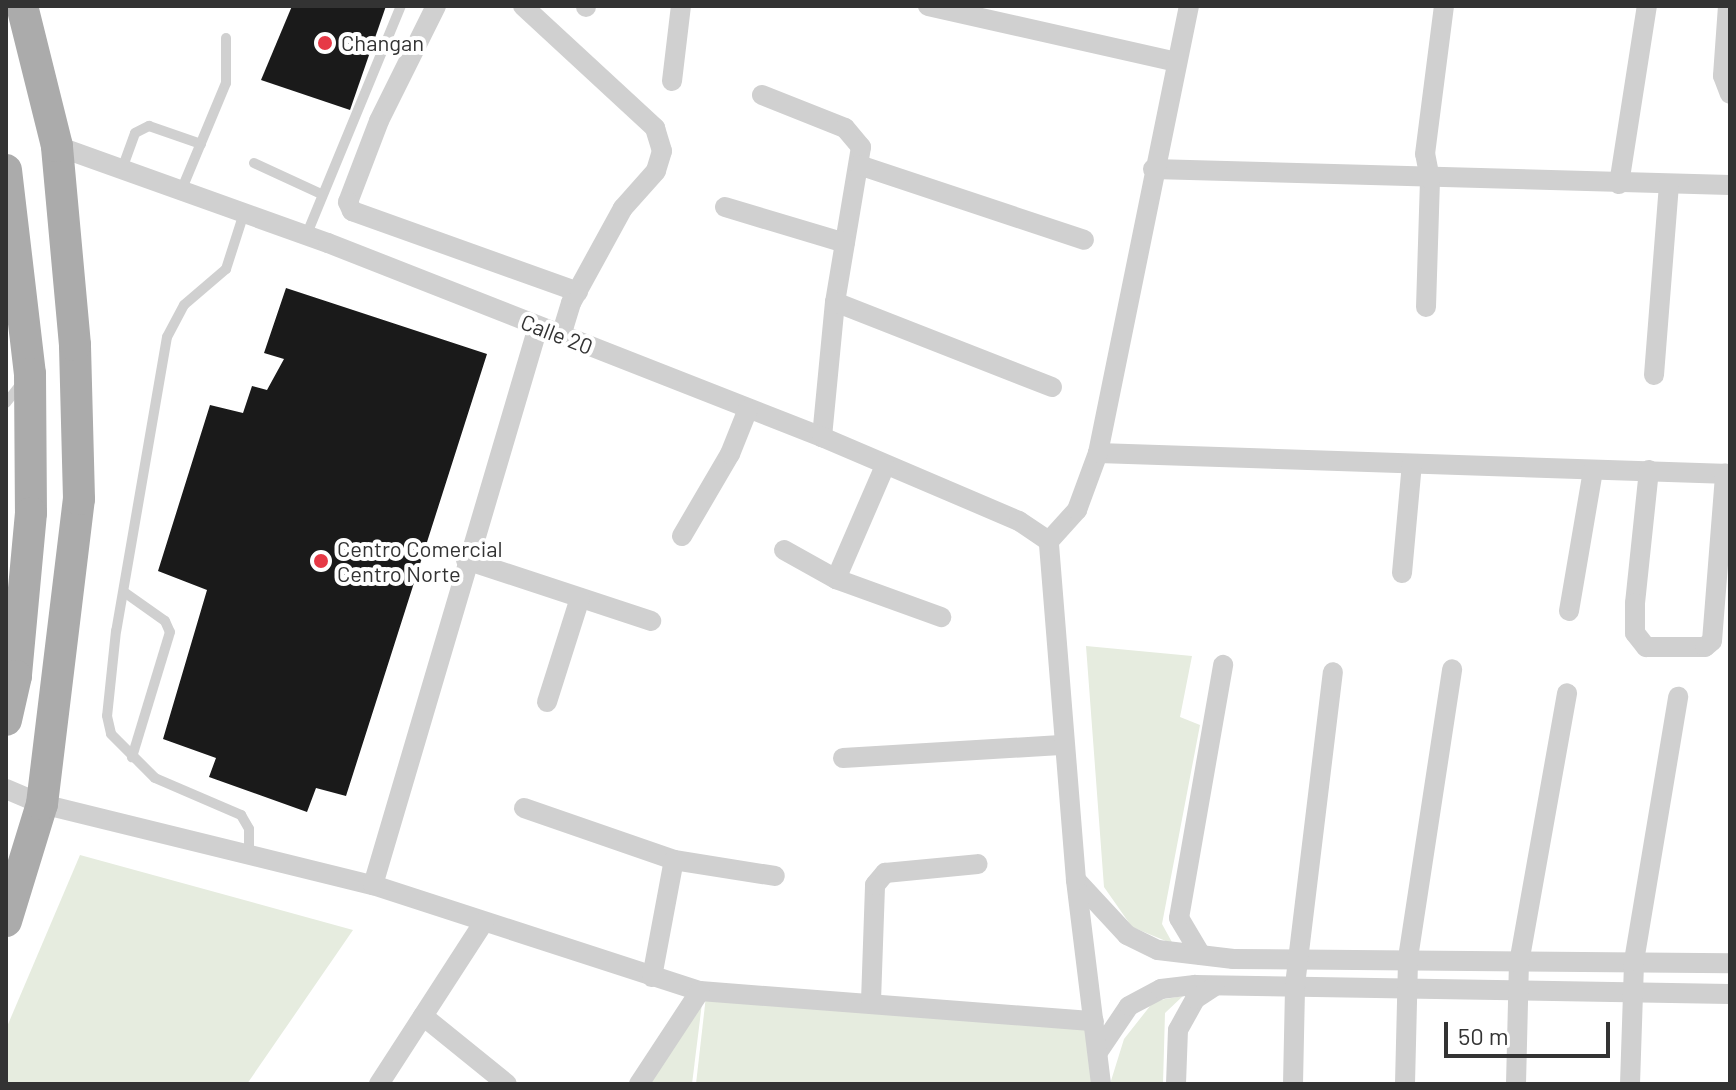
<!DOCTYPE html>
<style>
body{margin:0}
#map{position:relative;width:1736px;height:1090px;overflow:hidden;background:#fff;font-family:Barlow,sans-serif}
div>[style]{position:absolute}
.green>*{inset:0;background:#e6ecdf}
.building>*{inset:0;background:#1a1a1a}
.lane>*{height:10px;margin:-5px;padding:0 5px;transform-origin:5px;border-radius:5px;background:#d0d0d0}
.street>*{height:20px;margin:-10px;padding:0 10px;transform-origin:10px;border-radius:10px;background:#d0d0d0}
.primary>*{height:32px;margin:-16px;padding:0 16px;transform-origin:16px;border-radius:16px;background:#ababab}
.dots>*{width:22px;height:22px;translate:-50% -50%;box-sizing:border-box;border:4px solid #fff;border-radius:50%}
span{translate:-50% -50%;white-space:nowrap;text-align:center;line-height:1.15;-webkit-text-stroke:8px #fff;paint-order:stroke}
.poi-label{font-size:22px;color:#333}
.left{translate:0 -50%;text-align:left}
.street-label{font-size:22px;color:#333}
.frame{position:absolute;inset:0;border:8px solid #333;pointer-events:none}
.scale{position:absolute;left:1444px;top:1022px;width:166px;height:36px;box-sizing:border-box;border:4px solid #333;border-top:0;padding-left:10px;font-size:24px;line-height:28px;white-space:nowrap;color:#333;-webkit-text-stroke:6px #fff;paint-order:stroke}
</style>
<div id="map">
<div class="green">
<i style="clip-path:polygon(1086px 646px,1192px 656px,1180px 717px,1200px 725px,1162px 924px,1173px 944px,1132px 927px,1104px 887px)"></i>
<i style="clip-path:polygon(80px 855px,353px 930px,247px 1084px,6px 1084px,6px 1029px)"></i>
<i style="clip-path:polygon(703px 995px,692px 1084px,646px 1084px)"></i>
<i style="clip-path:polygon(706px 996px,1086px 1030px,1092px 1084px,696px 1084px)"></i>
<i style="clip-path:polygon(1183px 996px,1165px 1013px,1163px 1084px,1110px 1084px,1124px 1039px,1154px 1001px)"></i>
</div>
<div class="building">
<i style="clip-path:polygon(292px 6px,386px 6px,350px 110px,261px 80px)"></i>
<i style="clip-path:polygon(286px 288px,487px 354px,346px 796px,316px 788px,307px 812px,209px 777px,216px 758px,163px 739px,207px 590px,158px 571px,210px 405px,243px 413px,252px 386px,267px 390px,284px 359px,264px 353px)"></i>
</div>
<div class="lane">
<i style="left:254px;top:163px;width:74px;rotate:24.8deg"></i>
<i style="left:122px;top:169px;width:38px;rotate:-70deg"></i>
<i style="left:135px;top:133px;width:16px;rotate:-27deg"></i>
<i style="left:149px;top:126px;width:55px;rotate:19.1deg"></i>
<i style="left:181px;top:191px;width:117px;rotate:-67.4deg"></i>
<i style="left:226px;top:83px;width:45px;rotate:-90deg"></i>
<i style="left:244px;top:213px;width:59px;rotate:107.8deg"></i>
<i style="left:226px;top:269px;width:55px;rotate:139.4deg"></i>
<i style="left:184px;top:305px;width:36px;rotate:118deg"></i>
<i style="left:167px;top:337px;width:298px;rotate:99.8deg"></i>
<i style="left:116px;top:631px;width:85px;rotate:96deg"></i>
<i style="left:107px;top:716px;width:18px;rotate:77deg"></i>
<i style="left:111px;top:734px;width:62px;rotate:45deg"></i>
<i style="left:155px;top:778px;width:94px;rotate:23.3deg"></i>
<i style="left:241px;top:815px;width:16px;rotate:60deg"></i>
<i style="left:249px;top:829px;width:25px;rotate:90deg"></i>
<i style="left:306px;top:236px;width:249px;rotate:-67.6deg"></i>
<i style="left:6px;top:403px;width:28px;rotate:-52deg"></i>
<i style="left:124px;top:592px;width:50px;rotate:35.3deg"></i>
<i style="left:165px;top:621px;width:12px;rotate:66deg"></i>
<i style="left:170px;top:632px;width:131px;rotate:106.9deg"></i>
</div>
<div class="street">
<i style="left:436px;top:6px;width:128px;rotate:116.4deg"></i>
<i style="left:379px;top:121px;width:87px;rotate:110.9deg"></i>
<i style="left:348px;top:202px;width:10px;rotate:66deg"></i>
<i style="left:352px;top:211px;width:240px;rotate:19.7deg"></i>
<i style="left:523px;top:6px;width:180px;rotate:42.7deg"></i>
<i style="left:655px;top:128px;width:24px;rotate:73deg"></i>
<i style="left:662px;top:151px;width:21px;rotate:107deg"></i>
<i style="left:656px;top:171px;width:50px;rotate:131.7deg"></i>
<i style="left:623px;top:208px;width:108px;rotate:118.7deg"></i>
<i style="left:571px;top:303px;width:34px;rotate:107deg"></i>
<i style="left:586px;top:6px;width:1px;rotate:90deg"></i>
<i style="left:928px;top:6px;width:255px;rotate:12.7deg"></i>
<i style="left:1728px;top:6px;width:70px;rotate:94.1deg"></i>
<i style="left:1723px;top:76px;width:19px;rotate:69deg"></i>
<i style="left:672px;top:81px;width:76px;rotate:-83.2deg"></i>
<i style="left:762px;top:95px;width:89px;rotate:21.7deg"></i>
<i style="left:845px;top:128px;width:25px;rotate:50deg"></i>
<i style="left:861px;top:147px;width:157px;rotate:99.5deg"></i>
<i style="left:835px;top:302px;width:136px;rotate:95.5deg"></i>
<i style="left:57px;top:146px;width:288px;rotate:19.7deg"></i>
<i style="left:328px;top:243px;width:531px;rotate:21.44deg"></i>
<i style="left:822px;top:437px;width:214px;rotate:23.1deg"></i>
<i style="left:1019px;top:521px;width:36px;rotate:34deg"></i>
<i style="left:859px;top:165px;width:237px;rotate:18.4deg"></i>
<i style="left:1153px;top:169px;width:577px;rotate:1.59deg"></i>
<i style="left:1619px;top:184px;width:180px;rotate:-81.1deg"></i>
<i style="left:725px;top:207px;width:125px;rotate:16.7deg"></i>
<i style="left:835px;top:302px;width:233px;rotate:21.4deg"></i>
<i style="left:1426px;top:307px;width:128px;rotate:-88.2deg"></i>
<i style="left:1430px;top:179px;width:25px;rotate:-101deg"></i>
<i style="left:1425px;top:154px;width:149px;rotate:-82.7deg"></i>
<i style="left:1654px;top:375px;width:191px;rotate:-85.5deg"></i>
<i style="left:1098px;top:453px;width:632px;rotate:1.9deg"></i>
<i style="left:1649px;top:470px;width:134px;rotate:96deg"></i>
<i style="left:1635px;top:603px;width:30px;rotate:90deg"></i>
<i style="left:1635px;top:633px;width:18px;rotate:52deg"></i>
<i style="left:1646px;top:647px;width:59px"></i>
<i style="left:1705px;top:647px;width:9px;rotate:-41deg"></i>
<i style="left:1712px;top:641px;width:168px;rotate:-85.5deg"></i>
<i style="left:682px;top:536px;width:95px;rotate:-59.7deg"></i>
<i style="left:730px;top:454px;width:48px;rotate:-68.2deg"></i>
<i style="left:784px;top:550px;width:60px;rotate:29.1deg"></i>
<i style="left:836px;top:579px;width:112px;rotate:19.9deg"></i>
<i style="left:466px;top:560px;width:195px;rotate:18.2deg"></i>
<i style="left:1402px;top:573px;width:109px;rotate:-84.8deg"></i>
<i style="left:836px;top:579px;width:123px;rotate:-66.6deg"></i>
<i style="left:1569px;top:611px;width:143px;rotate:-80.3deg"></i>
<i style="left:547px;top:702px;width:109px;rotate:-72.4deg"></i>
<i style="left:843px;top:758px;width:222px;rotate:-3.4deg"></i>
<i style="left:6px;top:789px;width:39px;rotate:23deg"></i>
<i style="left:42px;top:804px;width:341px;rotate:13.8deg"></i>
<i style="left:373px;top:885px;width:344px;rotate:18deg"></i>
<i style="left:700px;top:991px;width:395px;rotate:4.4deg"></i>
<i style="left:524px;top:808px;width:159px;rotate:19.1deg"></i>
<i style="left:674px;top:860px;width:102px;rotate:9deg"></i>
<i style="left:1076px;top:880px;width:75px;rotate:47.2deg"></i>
<i style="left:1127px;top:935px;width:34px;rotate:26deg"></i>
<i style="left:1158px;top:950px;width:76px;rotate:6.8deg"></i>
<i style="left:1233px;top:959px;width:497px;rotate:0.5deg"></i>
<i style="left:373px;top:885px;width:582px;rotate:-73.53deg"></i>
<i style="left:1201px;top:955px;width:43px;rotate:-120.7deg"></i>
<i style="left:1179px;top:918px;width:257px;rotate:-80.1deg"></i>
<i style="left:652px;top:977px;width:119px;rotate:-79.4deg"></i>
<i style="left:871px;top:1001px;width:116px;rotate:-88deg"></i>
<i style="left:875px;top:885px;width:16px;rotate:-50deg"></i>
<i style="left:885px;top:873px;width:93px;rotate:-5.5deg"></i>
<i style="left:423px;top:1016px;width:108px;rotate:39deg"></i>
<i style="left:1098px;top:1052px;width:55px;rotate:-56deg"></i>
<i style="left:1129px;top:1006px;width:36px;rotate:-28deg"></i>
<i style="left:1161px;top:989px;width:34px;rotate:-7deg"></i>
<i style="left:1195px;top:985px;width:535px;rotate:0.96deg"></i>
<i style="left:379px;top:1084px;width:193px;rotate:-57.1deg"></i>
<i style="left:639px;top:1084px;width:111px;rotate:-56.7deg"></i>
<i style="left:1101px;top:1084px;width:206px;rotate:-97deg"></i>
<i style="left:1076px;top:880px;width:340px;rotate:-94.6deg"></i>
<i style="left:1049px;top:541px;width:42px;rotate:-47.9deg"></i>
<i style="left:1077px;top:510px;width:61px;rotate:-69.8deg"></i>
<i style="left:1098px;top:453px;width:456px;rotate:-78.5deg"></i>
<i style="left:1176px;top:1084px;width:54px;rotate:-87.9deg"></i>
<i style="left:1178px;top:1030px;width:35px;rotate:-61deg"></i>
<i style="left:1195px;top:999px;width:24px;rotate:-33deg"></i>
<i style="left:1293px;top:1084px;width:99px;rotate:-88.8deg"></i>
<i style="left:1295px;top:985px;width:315px;rotate:-83.1deg"></i>
<i style="left:1405px;top:1084px;width:126px;rotate:-88.6deg"></i>
<i style="left:1408px;top:958px;width:292px;rotate:-81.3deg"></i>
<i style="left:1516px;top:1084px;width:121px;rotate:-88.6deg"></i>
<i style="left:1519px;top:963px;width:274px;rotate:-79.9deg"></i>
<i style="left:1630px;top:1084px;width:123px;rotate:-88.1deg"></i>
<i style="left:1634px;top:961px;width:268px;rotate:-80.5deg"></i>
</div>
<div class="primary">
<i style="left:6px;top:170px;width:205px;rotate:83.3deg"></i>
<i style="left:30px;top:374px;width:139px;rotate:89.6deg"></i>
<i style="left:31px;top:513px;width:164px;rotate:95.3deg"></i>
<i style="left:16px;top:676px;width:45px;rotate:102.8deg"></i>
<i style="left:6px;top:921px;width:122px;rotate:-72.9deg"></i>
<i style="left:42px;top:804px;width:307px;rotate:-83.1deg"></i>
<i style="left:79px;top:499px;width:154px;rotate:-91.5deg"></i>
<i style="left:75px;top:345px;width:200px;rotate:-95.2deg"></i>
<i style="left:57px;top:146px;width:144px;rotate:-104deg"></i>
</div>
<div class="dots">
<i style="left:325px;top:43px;background:#e63946"></i>
<i style="left:321px;top:561px;background:#e63946"></i>
</div>
<div class="poi-label">
<span class="left" style="left:341px;top:43px">Changan</span>
<span class="left" style="left:337px;top:561px">Centro Comercial<br>Centro Norte</span>
</div>
<div class="street-label">
<span style="left:557px;top:334px;rotate:21deg">Calle 20</span>
</div>
<div class="frame"></div>
<div class="scale">50 m</div>
</div>
